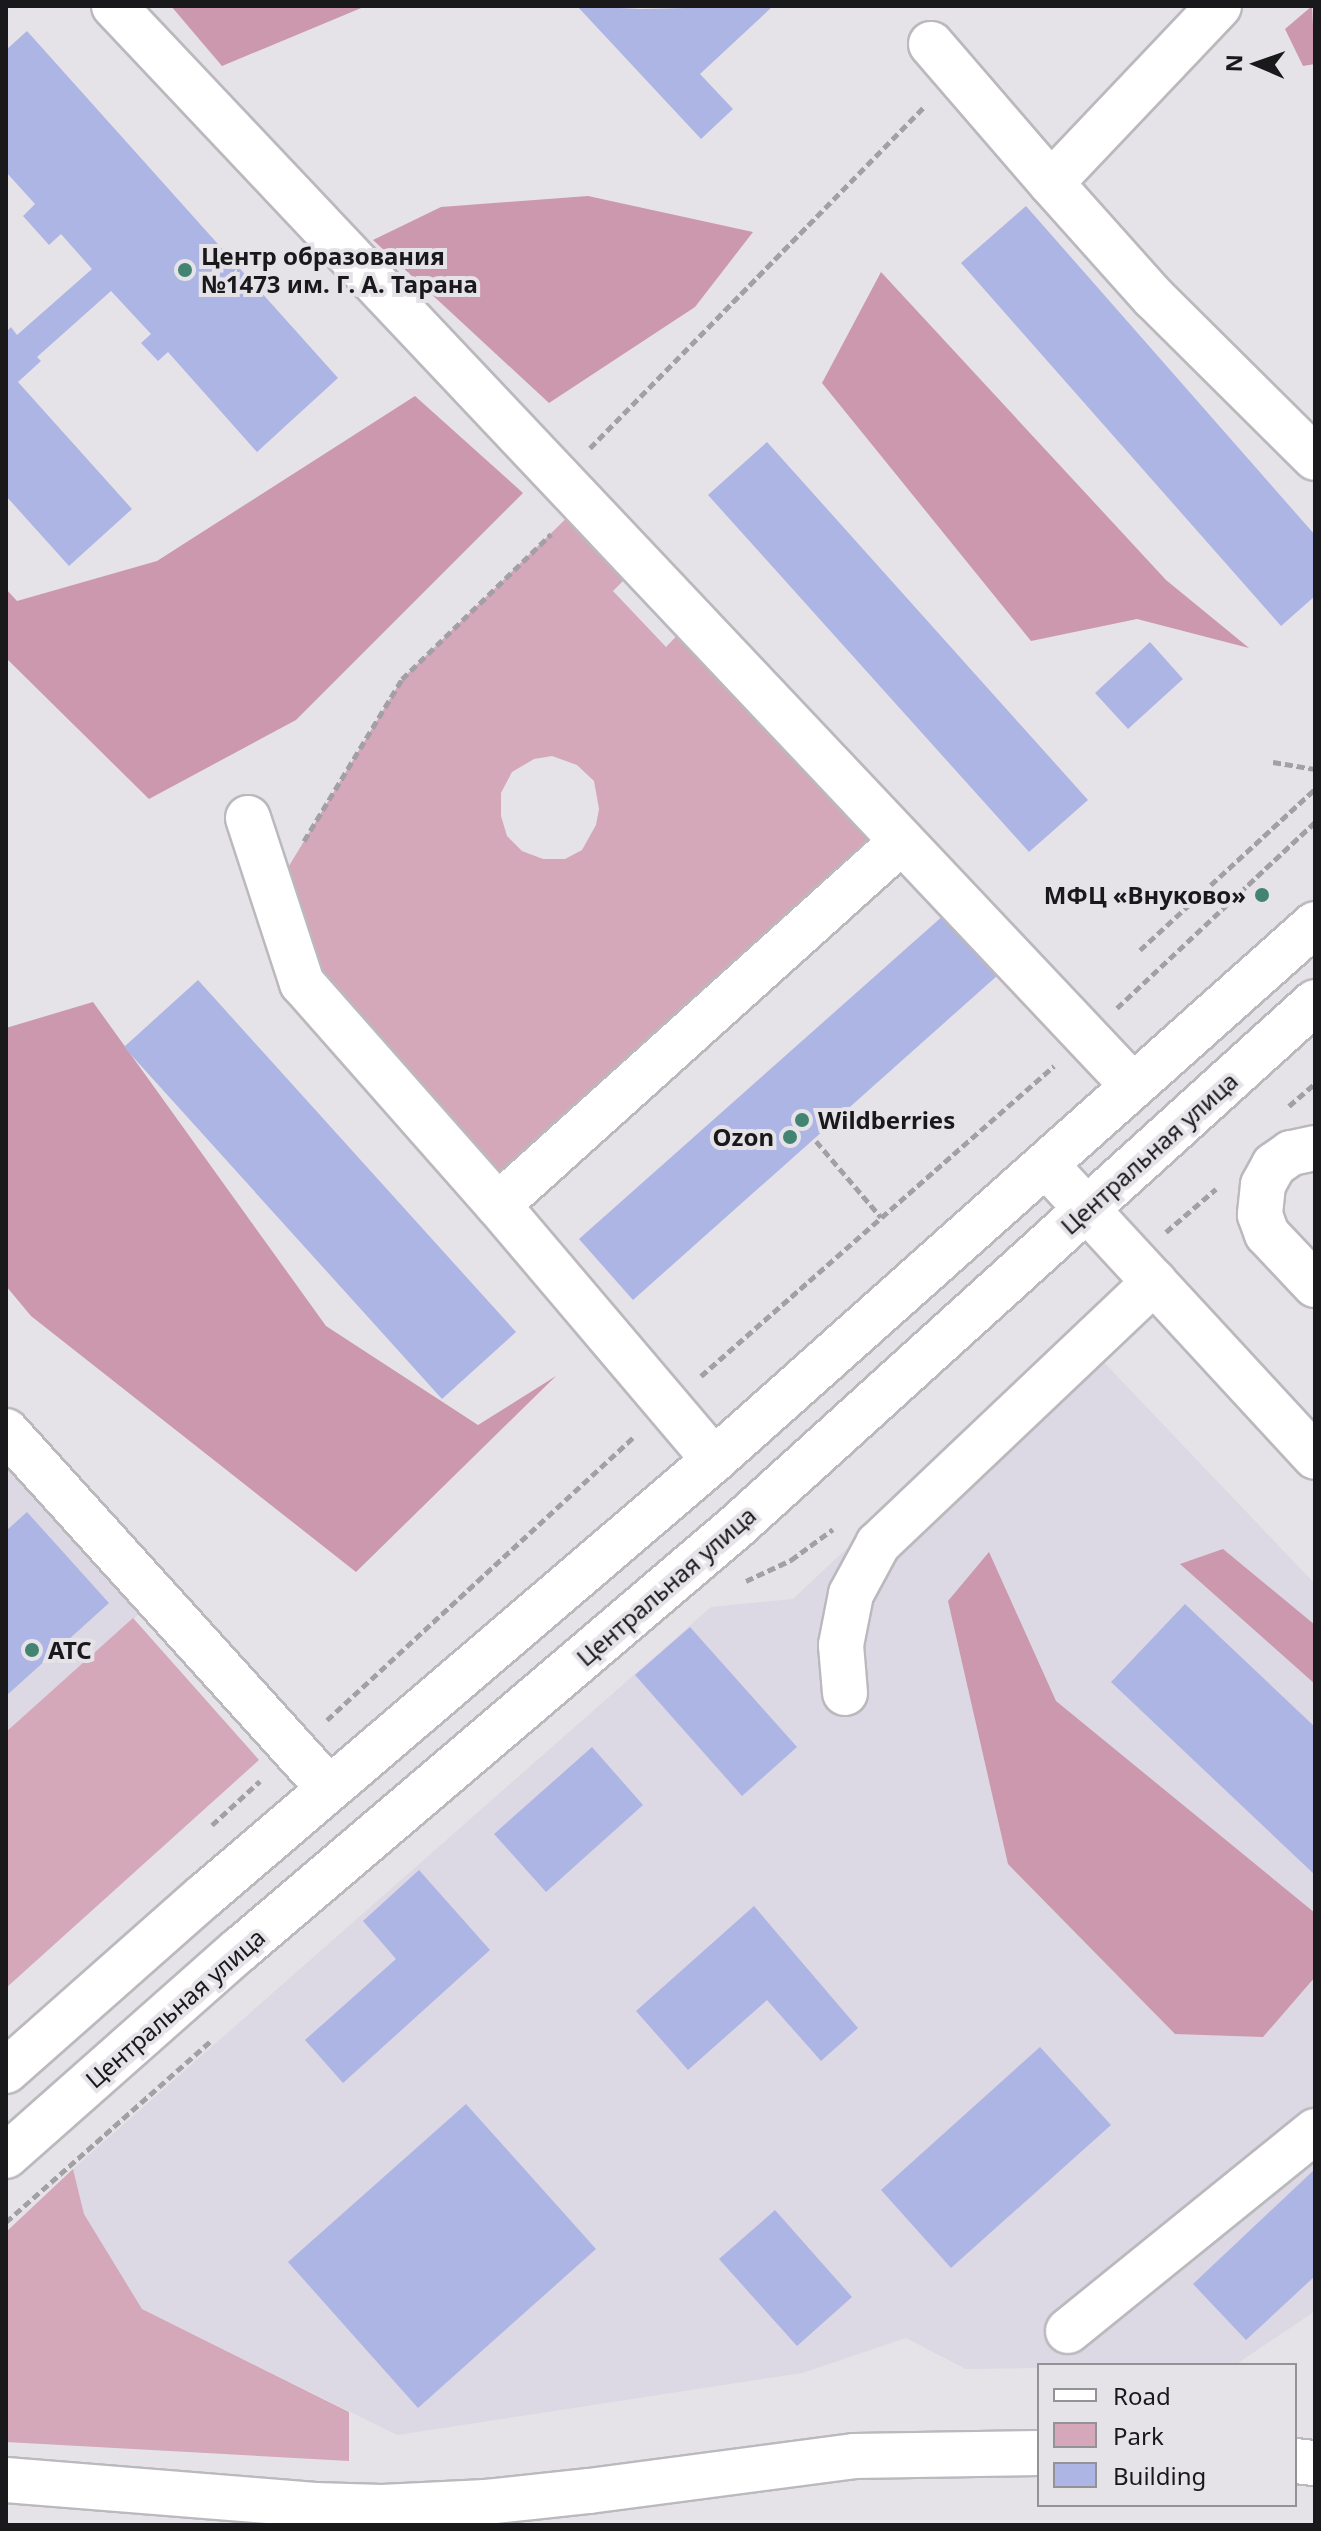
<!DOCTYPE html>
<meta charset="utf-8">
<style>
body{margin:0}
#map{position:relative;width:1321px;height:2531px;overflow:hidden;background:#e5e3e8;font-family:"Noto Sans",sans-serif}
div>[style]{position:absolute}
.built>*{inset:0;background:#dcd8e4}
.green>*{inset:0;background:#d4a7b9}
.forest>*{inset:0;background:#cb98ad}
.building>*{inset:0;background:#adb5e4}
.path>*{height:5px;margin-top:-2.5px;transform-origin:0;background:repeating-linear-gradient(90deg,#a2a0a4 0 8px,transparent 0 12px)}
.roads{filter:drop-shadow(2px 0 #bbb9be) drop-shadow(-2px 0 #bbb9be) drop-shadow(0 2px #bbb9be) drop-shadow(0 -2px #bbb9be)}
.minor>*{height:44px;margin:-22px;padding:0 22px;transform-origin:22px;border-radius:22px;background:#fff}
.major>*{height:44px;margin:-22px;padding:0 22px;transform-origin:22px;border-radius:22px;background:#fff}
.dots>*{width:22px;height:22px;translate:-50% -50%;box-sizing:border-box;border:4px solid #e5e3e8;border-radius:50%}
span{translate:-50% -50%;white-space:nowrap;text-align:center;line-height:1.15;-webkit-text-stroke:8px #e5e3e8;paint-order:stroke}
.poi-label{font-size:24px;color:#19181a;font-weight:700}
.left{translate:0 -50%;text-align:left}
.right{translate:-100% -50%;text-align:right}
.street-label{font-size:24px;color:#19181a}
.frame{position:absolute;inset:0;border:8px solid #19181a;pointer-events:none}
.legend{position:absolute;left:1037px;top:2363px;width:260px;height:144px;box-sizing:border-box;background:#e5e3e8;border:2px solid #939296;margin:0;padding:10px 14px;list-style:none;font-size:24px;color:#19181a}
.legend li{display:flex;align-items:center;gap:16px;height:40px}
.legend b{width:40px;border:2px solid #939296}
.north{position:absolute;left:1217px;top:24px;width:80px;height:80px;-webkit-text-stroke:6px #e5e3e8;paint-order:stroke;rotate:272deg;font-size:22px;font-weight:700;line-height:32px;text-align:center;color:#19181a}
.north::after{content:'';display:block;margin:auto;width:28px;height:36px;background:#19181a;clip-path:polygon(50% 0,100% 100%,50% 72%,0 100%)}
</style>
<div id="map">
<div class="built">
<i style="clip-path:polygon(1076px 1333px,1315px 1584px,1315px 2311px,1235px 2365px,1039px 2365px,1039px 2368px,966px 2369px,906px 2338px,802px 2373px,397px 2435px,142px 2309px,84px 2214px,73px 2169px,711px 1607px,793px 1599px)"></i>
<i style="clip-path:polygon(6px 1413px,165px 1591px,6px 1732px)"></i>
</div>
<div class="green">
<i style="clip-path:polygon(evenodd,582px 503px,640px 564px,613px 591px,666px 647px,692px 620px,901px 842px,498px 1205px,302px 983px,272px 894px,402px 679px,582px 503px,552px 756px,577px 765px,594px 781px,599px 809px,596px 825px,582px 850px,565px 859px,543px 859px,522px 851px,507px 836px,501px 816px,501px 793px,512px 772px,534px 759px,552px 756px)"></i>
<i style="clip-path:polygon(133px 1618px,259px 1760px,6px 1988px,6px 1732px)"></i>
<i style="clip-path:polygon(73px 2169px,84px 2214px,142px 2309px,349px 2412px,349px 2461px,6px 2442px,6px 2232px)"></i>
</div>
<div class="forest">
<i style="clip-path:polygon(171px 6px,366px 6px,222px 66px)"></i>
<i style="clip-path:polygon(1312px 6px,1315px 64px,1303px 66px,1285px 29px)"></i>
<i style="clip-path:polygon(588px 196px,753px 232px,695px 307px,549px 403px,373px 240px,441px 207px)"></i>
<i style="clip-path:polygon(881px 272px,1166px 580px,1249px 648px,1137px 619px,1031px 641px,822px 383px)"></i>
<i style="clip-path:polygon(415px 396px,523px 493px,296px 720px,149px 799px,6px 658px,6px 589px,17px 601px,157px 561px)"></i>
<i style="clip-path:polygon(93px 1002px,326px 1326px,478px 1425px,556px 1376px,356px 1572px,31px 1316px,6px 1286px,6px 1028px)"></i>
<i style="clip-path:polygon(1223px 1549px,1315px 1625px,1315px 1684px,1180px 1564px)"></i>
<i style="clip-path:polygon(989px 1552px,1056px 1701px,1315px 1913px,1315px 1977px,1263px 2037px,1175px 2034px,1008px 1864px,948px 1601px)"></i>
</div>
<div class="building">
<i style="clip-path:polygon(577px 6px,641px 9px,773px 6px,700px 74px,733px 109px,701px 139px)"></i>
<i style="clip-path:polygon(27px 31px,338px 378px,257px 452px,168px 352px,158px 361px,141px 343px,151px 334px,111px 291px,37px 357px,41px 361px,18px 382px,132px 509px,69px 566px,6px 496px,6px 332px,11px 327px,17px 335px,92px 269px,61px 234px,49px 245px,23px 216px,35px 204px,6px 172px,6px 50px)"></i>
<i style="clip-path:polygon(1026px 206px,1315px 535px,1315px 596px,1281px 626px,961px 263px)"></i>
<i style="clip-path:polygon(767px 442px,1088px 800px,1029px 852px,708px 495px)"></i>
<i style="clip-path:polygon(1150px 642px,1183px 679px,1128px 729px,1095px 693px)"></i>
<i style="clip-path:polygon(945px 914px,998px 975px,633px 1300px,579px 1239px)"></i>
<i style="clip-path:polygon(198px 980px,516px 1332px,442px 1399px,124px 1047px)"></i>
<i style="clip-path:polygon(27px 1512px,109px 1603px,6px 1696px,6px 1531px)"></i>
<i style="clip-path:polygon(1185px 1604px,1315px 1727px,1315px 1875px,1111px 1682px)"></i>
<i style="clip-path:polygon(690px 1627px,797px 1747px,742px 1796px,635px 1675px)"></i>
<i style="clip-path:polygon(592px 1747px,643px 1805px,546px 1892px,494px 1834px)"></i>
<i style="clip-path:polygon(419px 1870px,490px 1950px,343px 2083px,305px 2040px,396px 1959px,363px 1921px)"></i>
<i style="clip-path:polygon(754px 1906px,858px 2028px,821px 2061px,767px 2000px,688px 2070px,636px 2011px)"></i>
<i style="clip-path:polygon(1040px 2047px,1111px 2125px,951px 2268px,881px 2190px)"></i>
<i style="clip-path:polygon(466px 2104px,596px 2249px,418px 2408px,288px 2262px)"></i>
<i style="clip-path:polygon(1315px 2169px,1315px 2276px,1246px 2340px,1193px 2284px)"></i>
<i style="clip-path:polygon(775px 2210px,852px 2297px,797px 2346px,719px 2259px)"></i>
</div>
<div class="path">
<i style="left:590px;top:448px;width:479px;rotate:-45.6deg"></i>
<i style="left:1273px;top:762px;width:43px;rotate:9.5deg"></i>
<i style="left:304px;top:841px;width:189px;rotate:-58.8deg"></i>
<i style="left:402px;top:679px;width:208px;rotate:-44.2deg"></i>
<i style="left:1140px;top:950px;width:238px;rotate:-42.6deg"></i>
<i style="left:1117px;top:1008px;width:272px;rotate:-43.2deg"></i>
<i style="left:1289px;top:1106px;width:35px;rotate:-41deg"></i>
<i style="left:816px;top:1141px;width:100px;rotate:49.5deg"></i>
<i style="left:1166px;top:1232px;width:66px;rotate:-40.7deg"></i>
<i style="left:701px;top:1376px;width:470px;rotate:-41.3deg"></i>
<i style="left:746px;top:1581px;width:50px;rotate:-25deg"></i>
<i style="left:791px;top:1560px;width:52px;rotate:-36.4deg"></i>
<i style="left:327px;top:1720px;width:418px;rotate:-42.7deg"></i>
<i style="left:212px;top:1825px;width:65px;rotate:-42.5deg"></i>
<i style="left:6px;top:2222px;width:275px;rotate:-41.5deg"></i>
</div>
<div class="roads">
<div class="minor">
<i style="left:114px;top:6px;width:1485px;rotate:46.66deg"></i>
<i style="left:1219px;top:6px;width:244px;rotate:133.5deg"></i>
<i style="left:1051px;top:183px;width:154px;rotate:48.2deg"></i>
<i style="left:1154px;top:298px;width:227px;rotate:44.8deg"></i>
<i style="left:931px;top:44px;width:184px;rotate:49.2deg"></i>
<i style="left:248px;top:818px;width:174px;rotate:71.9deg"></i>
<i style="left:302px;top:983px;width:296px;rotate:48.6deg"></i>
<i style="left:498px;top:1205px;width:334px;rotate:49.7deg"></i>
<i style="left:1315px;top:1148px;width:25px;rotate:168deg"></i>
<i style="left:1291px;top:1153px;width:21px;rotate:145deg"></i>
<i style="left:1274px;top:1165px;width:23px;rotate:119deg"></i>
<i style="left:1263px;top:1185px;width:30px;rotate:96deg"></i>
<i style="left:1260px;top:1215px;width:20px;rotate:70deg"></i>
<i style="left:1267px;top:1234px;width:70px;rotate:46.7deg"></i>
<i style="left:1046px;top:1165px;width:397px;rotate:47.3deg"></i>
<i style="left:498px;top:1205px;width:542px;rotate:-42.01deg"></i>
<i style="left:6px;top:1431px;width:482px;rotate:47.9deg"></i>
<i style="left:845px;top:1693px;width:48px;rotate:-94.8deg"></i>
<i style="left:841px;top:1645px;width:52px;rotate:-78.9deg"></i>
<i style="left:851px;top:1594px;width:57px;rotate:-61.6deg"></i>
<i style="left:878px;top:1544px;width:381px;rotate:-43.5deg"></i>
<i style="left:1068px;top:2331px;width:318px;rotate:-39deg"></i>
</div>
<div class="major">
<i style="left:6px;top:2071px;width:263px;rotate:-41.5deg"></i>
<i style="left:203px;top:1897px;width:672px;rotate:-40.54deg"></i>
<i style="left:714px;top:1460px;width:805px;rotate:-41.73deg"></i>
<i style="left:6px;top:2156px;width:310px;rotate:-41.5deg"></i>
<i style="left:238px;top:1951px;width:655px;rotate:-40.42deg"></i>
<i style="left:737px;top:1526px;width:780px;rotate:-42.19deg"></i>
<i style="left:1295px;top:2461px;width:20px;rotate:6deg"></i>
<i style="left:6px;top:2480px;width:310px;rotate:4.6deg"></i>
<i style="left:315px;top:2505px;width:67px;rotate:1.7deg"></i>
<i style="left:382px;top:2507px;width:104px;rotate:-2.8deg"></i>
<i style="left:486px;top:2502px;width:104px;rotate:-6.1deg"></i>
<i style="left:589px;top:2491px;width:267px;rotate:-7.5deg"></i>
<i style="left:854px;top:2456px;width:185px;rotate:-0.9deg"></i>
</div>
</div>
<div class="dots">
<i style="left:185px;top:270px;background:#428372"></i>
<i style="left:1262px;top:895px;background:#428372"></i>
<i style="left:802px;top:1120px;background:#428372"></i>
<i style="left:790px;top:1137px;background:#428372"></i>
<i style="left:32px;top:1650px;background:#428372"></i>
</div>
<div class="poi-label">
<span class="left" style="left:201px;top:270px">Центр образования<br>№1473 им. Г. А. Тарана</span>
<span class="right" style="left:1246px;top:895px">МФЦ «Внуково»</span>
<span class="left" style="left:818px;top:1120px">Wildberries</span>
<span class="right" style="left:774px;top:1137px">Ozon</span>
<span class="left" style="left:48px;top:1650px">АТС</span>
</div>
<div class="street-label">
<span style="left:1149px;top:1153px;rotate:-42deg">Центральная улица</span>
<span style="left:666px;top:1586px;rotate:-41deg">Центральная улица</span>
<span style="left:175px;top:2008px;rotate:-41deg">Центральная улица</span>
</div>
<div class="frame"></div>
<ul class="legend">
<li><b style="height:10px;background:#fff"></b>Road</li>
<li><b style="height:22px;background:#d4a7b9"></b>Park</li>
<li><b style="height:22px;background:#adb5e4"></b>Building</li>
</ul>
<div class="north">N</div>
</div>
